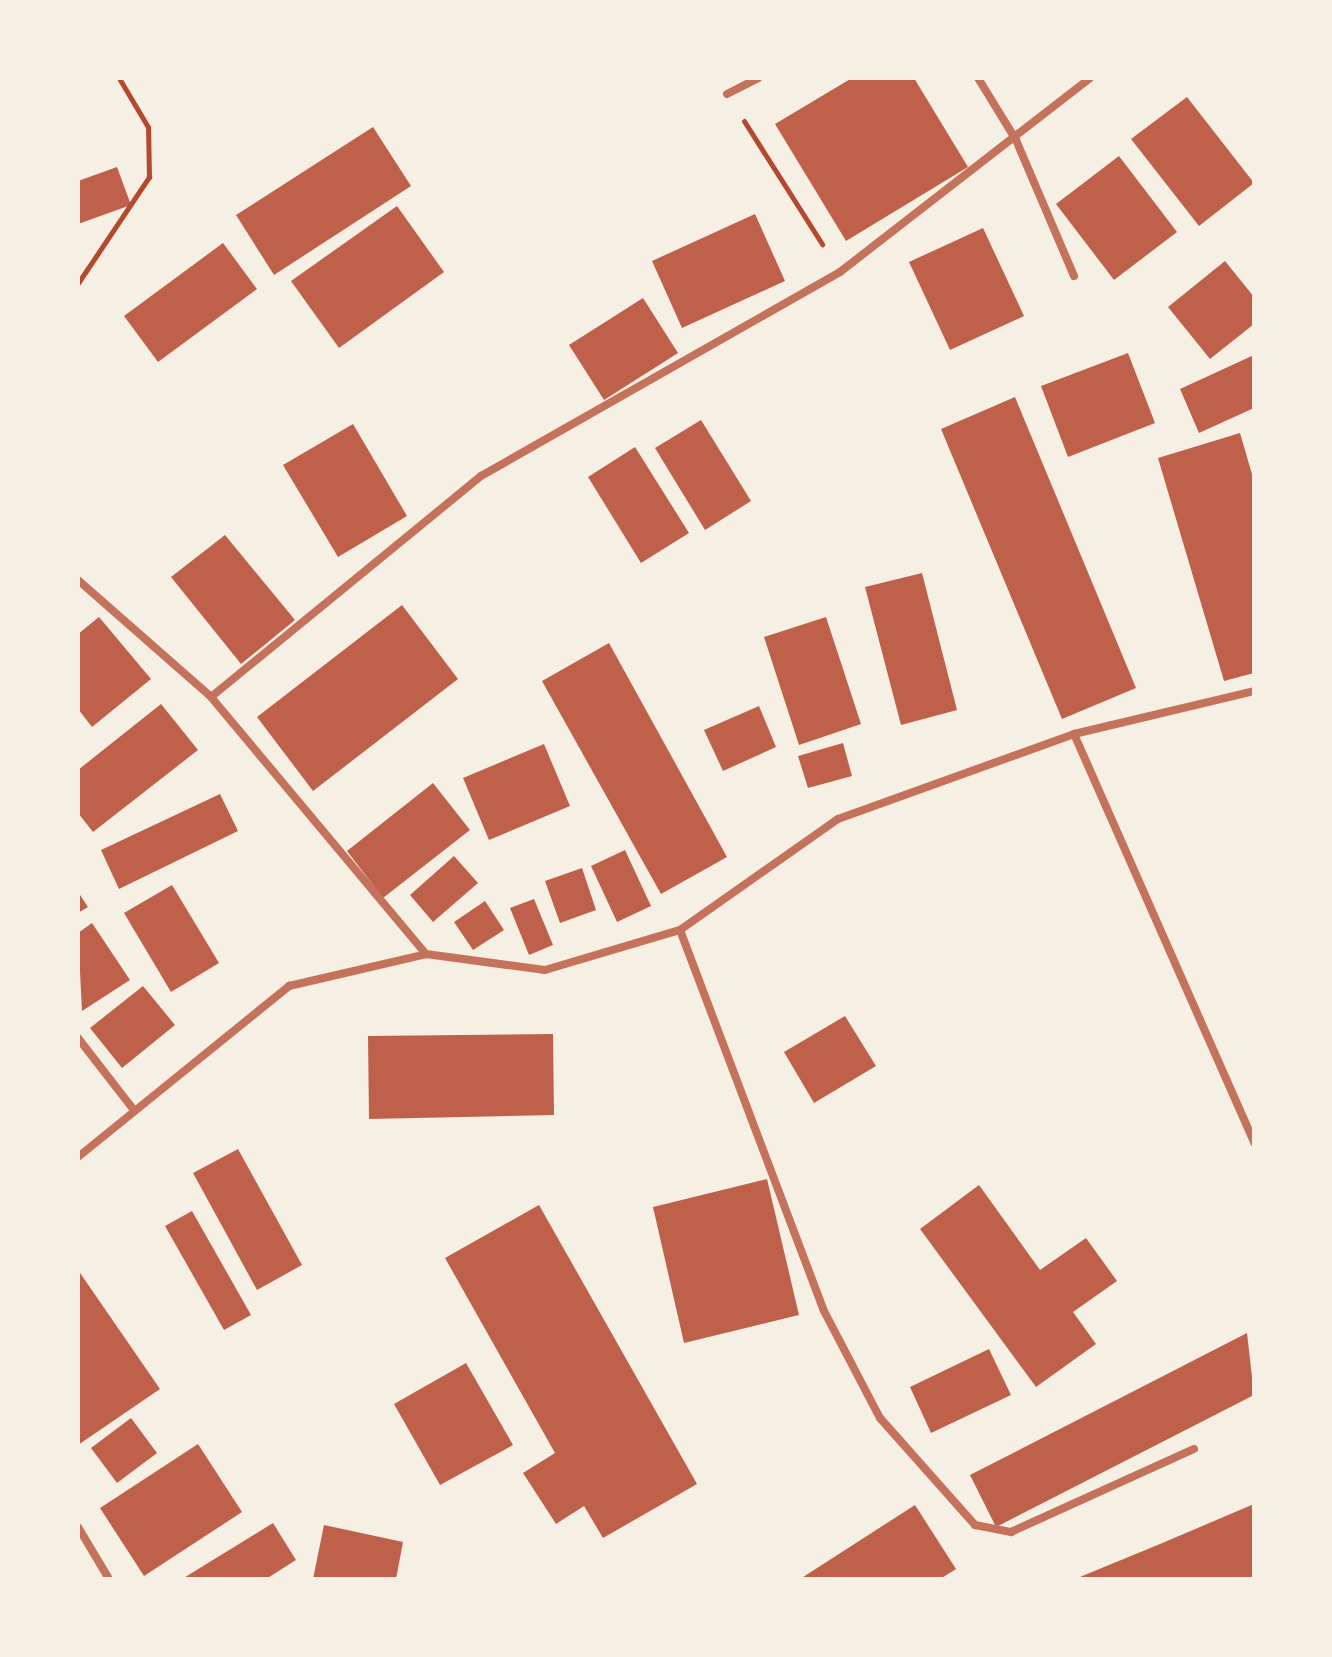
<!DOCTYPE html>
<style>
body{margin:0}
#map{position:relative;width:1332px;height:1657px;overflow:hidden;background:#f6efe4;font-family:Overpass,sans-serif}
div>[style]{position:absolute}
.building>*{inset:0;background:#bf614a}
.path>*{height:5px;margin:-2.5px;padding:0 2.5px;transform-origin:2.5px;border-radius:2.5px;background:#b5482f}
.minor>*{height:8px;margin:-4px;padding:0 4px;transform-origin:4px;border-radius:4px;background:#c5725c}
span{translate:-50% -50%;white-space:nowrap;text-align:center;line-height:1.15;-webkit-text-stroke:8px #f6efe4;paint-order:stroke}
.frame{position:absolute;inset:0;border:80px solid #f6efe4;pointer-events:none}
</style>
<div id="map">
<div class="building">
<i style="clip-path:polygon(852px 78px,914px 78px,968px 167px,846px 241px,775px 124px)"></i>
<i style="clip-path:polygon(1187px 97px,1254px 183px,1199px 226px,1131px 139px)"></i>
<i style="clip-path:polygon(373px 127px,411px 186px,274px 275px,236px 215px)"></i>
<i style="clip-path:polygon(1119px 156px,1177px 232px,1114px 280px,1056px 204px)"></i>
<i style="clip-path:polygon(117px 167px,131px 205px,78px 224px,78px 181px)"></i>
<i style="clip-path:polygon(397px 206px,444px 272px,339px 348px,291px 281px)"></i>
<i style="clip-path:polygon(755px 214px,785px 281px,682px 328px,652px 261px)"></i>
<i style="clip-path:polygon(983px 228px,1024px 316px,950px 350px,909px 262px)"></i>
<i style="clip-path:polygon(223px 243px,257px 289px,158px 362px,124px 316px)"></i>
<i style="clip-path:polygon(1225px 261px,1254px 297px,1254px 324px,1210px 359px,1168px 307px)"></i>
<i style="clip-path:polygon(643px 298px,678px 353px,604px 400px,569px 345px)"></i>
<i style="clip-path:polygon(1128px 353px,1155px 423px,1068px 457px,1041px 386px)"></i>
<i style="clip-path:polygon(1254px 355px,1254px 408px,1199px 433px,1180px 389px)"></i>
<i style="clip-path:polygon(1015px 397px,1136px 688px,1062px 719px,941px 429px)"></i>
<i style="clip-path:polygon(701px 420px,751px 501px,705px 530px,655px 448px)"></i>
<i style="clip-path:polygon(353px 424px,407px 516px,338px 557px,283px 465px)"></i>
<i style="clip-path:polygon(1240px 433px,1254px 481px,1254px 673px,1224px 681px,1158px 458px)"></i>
<i style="clip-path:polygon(635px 447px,689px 533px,641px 563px,588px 477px)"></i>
<i style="clip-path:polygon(225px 535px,295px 620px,241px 664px,171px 577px)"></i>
<i style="clip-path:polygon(922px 573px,957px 710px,901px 725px,865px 587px)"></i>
<i style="clip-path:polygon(402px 605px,458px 679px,313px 791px,257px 717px)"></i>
<i style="clip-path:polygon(99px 617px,151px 679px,92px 727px,78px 709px,78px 634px)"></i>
<i style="clip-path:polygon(826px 617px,861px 724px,799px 745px,764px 637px)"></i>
<i style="clip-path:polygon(609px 643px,727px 857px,661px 894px,542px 681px)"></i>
<i style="clip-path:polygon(161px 704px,198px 750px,93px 832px,78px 813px,78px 770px)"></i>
<i style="clip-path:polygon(759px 706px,776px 747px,723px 771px,704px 730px)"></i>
<i style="clip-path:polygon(843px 743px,852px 776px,808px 788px,798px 756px)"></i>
<i style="clip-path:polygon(544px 744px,570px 806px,489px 840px,463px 778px)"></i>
<i style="clip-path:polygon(433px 783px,470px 830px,383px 898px,347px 851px)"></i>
<i style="clip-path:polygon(220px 794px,238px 831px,119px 889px,101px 850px)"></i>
<i style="clip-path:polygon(625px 850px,651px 906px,617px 922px,591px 866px)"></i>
<i style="clip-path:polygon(454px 856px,478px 883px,433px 922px,410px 895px)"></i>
<i style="clip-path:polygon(582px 868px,596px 910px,560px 923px,545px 881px)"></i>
<i style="clip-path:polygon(172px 885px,219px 963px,171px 992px,124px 913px)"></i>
<i style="clip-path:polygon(78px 892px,88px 907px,78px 913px)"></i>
<i style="clip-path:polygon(534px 899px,553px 945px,529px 955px,510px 908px)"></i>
<i style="clip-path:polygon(485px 901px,504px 930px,473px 950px,454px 922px)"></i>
<i style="clip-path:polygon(92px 923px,130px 980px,82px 1011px,78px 933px)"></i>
<i style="clip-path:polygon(143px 986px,175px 1025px,122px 1068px,90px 1028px)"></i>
<i style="clip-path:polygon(845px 1016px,876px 1066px,814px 1103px,784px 1052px)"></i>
<i style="clip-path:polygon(553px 1034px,554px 1115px,369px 1119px,368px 1036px)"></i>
<i style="clip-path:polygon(238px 1149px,302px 1265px,257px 1290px,193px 1173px)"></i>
<i style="clip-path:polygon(767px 1179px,799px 1315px,684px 1343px,653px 1207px)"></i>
<i style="clip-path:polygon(979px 1185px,1040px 1270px,1086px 1238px,1117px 1281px,1073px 1312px,1096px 1344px,1036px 1387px,920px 1229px)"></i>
<i style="clip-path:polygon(539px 1205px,697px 1484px,603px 1538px,584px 1506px,556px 1524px,523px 1473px,555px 1453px,445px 1258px)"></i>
<i style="clip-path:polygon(192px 1211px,251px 1315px,224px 1330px,165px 1226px)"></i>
<i style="clip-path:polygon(78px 1270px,160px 1389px,78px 1445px)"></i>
<i style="clip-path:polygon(1247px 1333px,1254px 1395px,996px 1527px,970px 1475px)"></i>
<i style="clip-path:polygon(989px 1349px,1011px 1395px,931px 1433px,910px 1387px)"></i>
<i style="clip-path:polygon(466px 1363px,513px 1445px,440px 1485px,394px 1404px)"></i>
<i style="clip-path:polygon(131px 1418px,157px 1453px,117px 1483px,91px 1448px)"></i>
<i style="clip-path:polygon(198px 1444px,242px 1512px,144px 1576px,100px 1508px)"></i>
<i style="clip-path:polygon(1254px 1504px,1254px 1579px,1075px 1579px,1160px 1544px)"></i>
<i style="clip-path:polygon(915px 1505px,956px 1569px,940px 1579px,800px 1579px)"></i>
<i style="clip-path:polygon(273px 1523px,296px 1560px,266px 1579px,182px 1579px)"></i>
<i style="clip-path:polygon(324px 1525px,403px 1542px,396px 1579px,313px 1579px)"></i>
</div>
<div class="path">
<i style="left:744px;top:121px;width:146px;rotate:57.6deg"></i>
<i style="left:78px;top:283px;width:128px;rotate:-56.2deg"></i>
<i style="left:149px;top:177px;width:50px;rotate:-91.1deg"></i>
<i style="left:148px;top:127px;width:57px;rotate:-120.6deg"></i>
</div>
<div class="minor">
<i style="left:978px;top:78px;width:73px;rotate:58.5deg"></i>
<i style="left:1016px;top:140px;width:148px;rotate:66.9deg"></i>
<i style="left:727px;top:94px;width:35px;rotate:-27deg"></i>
<i style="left:78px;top:580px;width:177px;rotate:41.3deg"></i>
<i style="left:211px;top:697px;width:335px;rotate:50.1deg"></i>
<i style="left:211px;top:697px;width:349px;rotate:-39.3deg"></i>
<i style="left:481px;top:476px;width:413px;rotate:-29.6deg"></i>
<i style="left:840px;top:272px;width:316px;rotate:-37.8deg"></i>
<i style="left:1074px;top:734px;width:447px;rotate:66.2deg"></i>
<i style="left:680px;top:930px;width:407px;rotate:69.3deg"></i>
<i style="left:824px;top:1311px;width:121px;rotate:62.4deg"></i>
<i style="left:880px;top:1418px;width:143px;rotate:48.4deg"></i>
<i style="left:975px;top:1525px;width:37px;rotate:11deg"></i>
<i style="left:1011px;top:1532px;width:201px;rotate:-24.4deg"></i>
<i style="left:78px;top:1038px;width:90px;rotate:52.2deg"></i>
<i style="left:78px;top:1157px;width:272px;rotate:-39deg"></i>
<i style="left:289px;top:986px;width:141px;rotate:-13.1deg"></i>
<i style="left:426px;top:954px;width:120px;rotate:7.7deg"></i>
<i style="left:545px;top:970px;width:141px;rotate:-16.5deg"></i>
<i style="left:680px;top:930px;width:193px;rotate:-35.1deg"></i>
<i style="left:838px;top:819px;width:251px;rotate:-19.8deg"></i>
<i style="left:1074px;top:734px;width:185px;rotate:-13.4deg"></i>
<i style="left:78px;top:1527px;width:61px;rotate:59.2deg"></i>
</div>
<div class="frame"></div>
</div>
